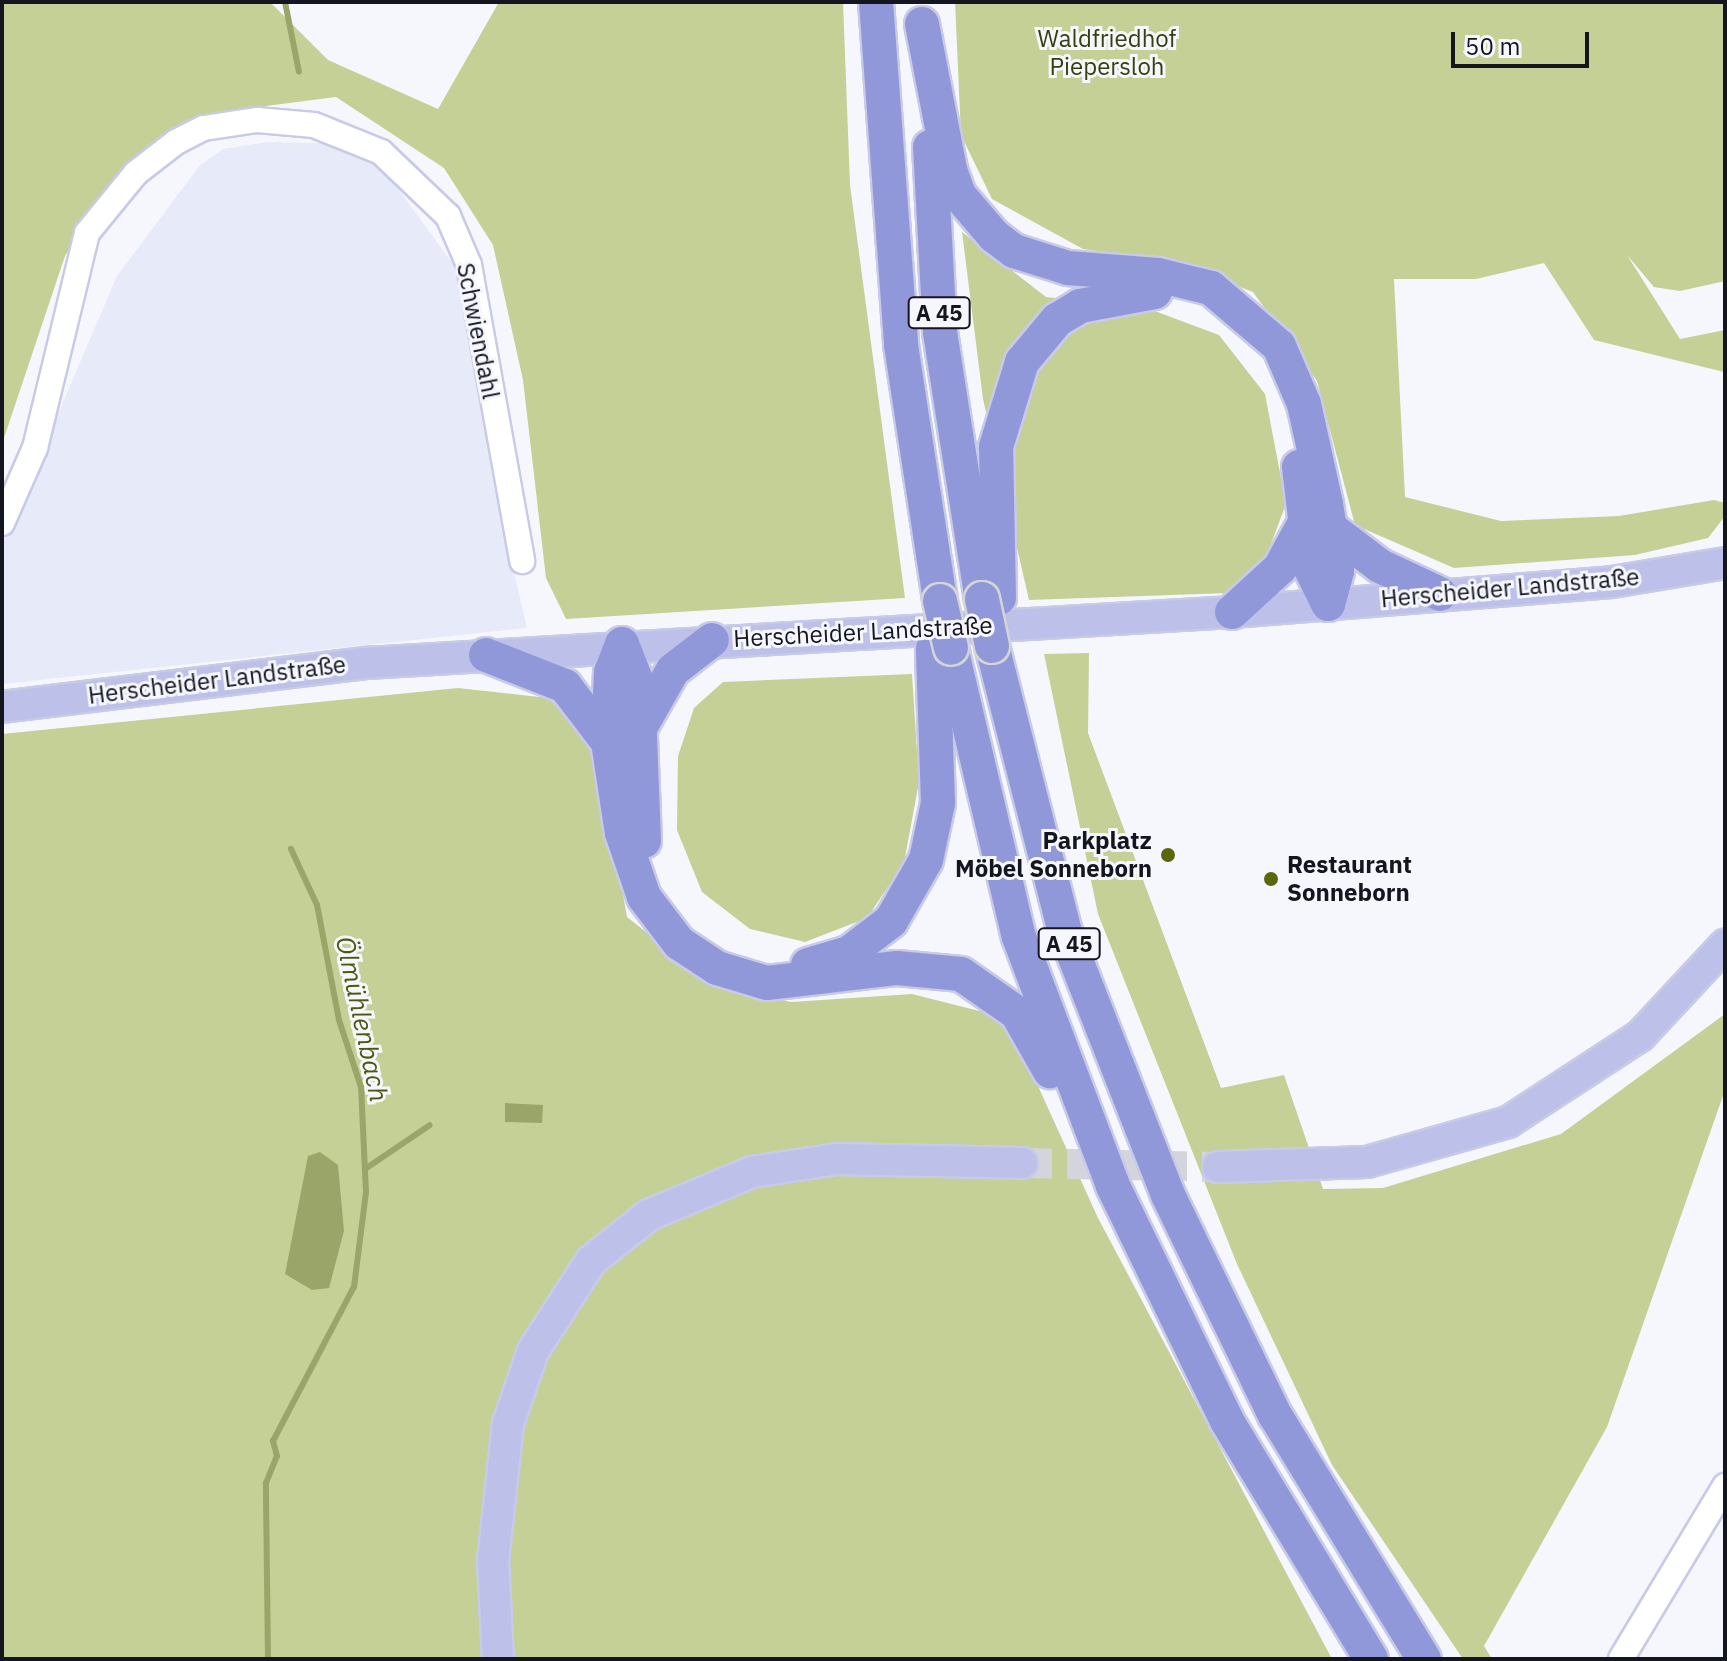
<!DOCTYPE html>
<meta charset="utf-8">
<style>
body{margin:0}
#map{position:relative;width:1727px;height:1661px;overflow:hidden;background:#f6f7fd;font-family:"IBM Plex Sans",sans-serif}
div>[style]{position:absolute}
.built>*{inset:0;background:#e7eaf8}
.green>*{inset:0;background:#c4d095}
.water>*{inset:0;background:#9aa669}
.stream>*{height:6px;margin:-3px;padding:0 3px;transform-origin:3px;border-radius:3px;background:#9aa669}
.major-tunnel>*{height:30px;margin-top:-15px;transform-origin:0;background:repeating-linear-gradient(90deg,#d4d5dc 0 30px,transparent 0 45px)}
.roads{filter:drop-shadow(2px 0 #c7cbe7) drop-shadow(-2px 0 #c7cbe7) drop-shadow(0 2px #c7cbe7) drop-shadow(0 -2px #c7cbe7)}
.minor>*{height:24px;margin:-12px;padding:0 12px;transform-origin:12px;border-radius:12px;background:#fff}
.major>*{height:30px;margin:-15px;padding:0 15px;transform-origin:15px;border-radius:15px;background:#bdc1e9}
.highway>*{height:34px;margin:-17px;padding:0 17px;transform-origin:17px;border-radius:17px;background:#9198da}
.bridges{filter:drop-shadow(2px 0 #d5d5d7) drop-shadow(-2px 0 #d5d5d7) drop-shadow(0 2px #d5d5d7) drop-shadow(0 -2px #d5d5d7)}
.highway-bridge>*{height:34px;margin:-17px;padding:0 17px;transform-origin:17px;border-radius:17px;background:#9198da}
.dots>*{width:22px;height:22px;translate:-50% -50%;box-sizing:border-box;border:4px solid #f6f7fd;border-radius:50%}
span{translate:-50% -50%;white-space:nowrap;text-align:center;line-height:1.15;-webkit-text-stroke:6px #f6f7fd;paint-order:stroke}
.shield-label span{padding:2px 6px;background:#f6f7fd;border:2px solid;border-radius:6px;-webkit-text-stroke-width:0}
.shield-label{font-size:22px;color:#13151f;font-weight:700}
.park-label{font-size:24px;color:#373e0f}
.street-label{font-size:24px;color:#13151f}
.poi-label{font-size:24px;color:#13151f;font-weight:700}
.right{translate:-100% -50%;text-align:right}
.left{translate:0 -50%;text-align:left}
.water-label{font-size:26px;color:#4d5711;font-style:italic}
.frame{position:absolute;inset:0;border:4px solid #13151f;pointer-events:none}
.scale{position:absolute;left:1451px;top:32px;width:138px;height:36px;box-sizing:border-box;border:4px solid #13151f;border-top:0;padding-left:10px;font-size:24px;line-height:28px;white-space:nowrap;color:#13151f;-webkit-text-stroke:6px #f6f7fd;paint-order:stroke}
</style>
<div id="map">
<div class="built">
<i style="clip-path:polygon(268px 142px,321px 143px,380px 164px,460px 274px,493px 482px,527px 628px,2px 684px,2px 545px,117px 276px,200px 165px,223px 149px)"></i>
</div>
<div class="green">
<i style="clip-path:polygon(2px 2px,270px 2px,328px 60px,438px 109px,499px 2px,843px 2px,850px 185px,905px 598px,566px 619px,546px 578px,523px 380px,493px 245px,444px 168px,336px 97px,219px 112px,164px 137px,107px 190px,65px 256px,2px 444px)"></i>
<i style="clip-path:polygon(955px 2px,1725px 2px,1725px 281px,1680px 291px,1654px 287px,1627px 255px,1680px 339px,1725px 330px,1725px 483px,1724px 372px,1594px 340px,1544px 263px,1476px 279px,1394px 279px,1405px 497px,1501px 521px,1619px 516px,1714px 500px,1725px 503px,1725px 516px,1708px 538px,1635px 555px,1454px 568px,1355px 525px,1317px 381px,1253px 292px,1172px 261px,1083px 249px,992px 199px,961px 135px)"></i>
<i style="clip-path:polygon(962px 232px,1046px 297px,1144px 307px,1219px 335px,1265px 394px,1286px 504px,1266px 557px,1228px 593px,1029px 600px,983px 399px)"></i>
<i style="clip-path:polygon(1089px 653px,1088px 733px,1221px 1088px,1284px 1075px,1323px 1189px,1383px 1188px,1561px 1134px,1725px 1014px,1725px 1090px,1607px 1427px,1484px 1646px,1492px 1659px,1463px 1659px,1332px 1465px,1237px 1264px,1098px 914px,1044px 654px)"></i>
<i style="clip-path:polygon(912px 674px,919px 782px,904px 863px,867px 918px,805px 942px,750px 929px,702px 892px,677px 830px,678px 756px,694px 708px,723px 682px)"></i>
<i style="clip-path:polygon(458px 688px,548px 698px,596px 745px,627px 917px,713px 985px,791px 1002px,912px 994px,1007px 1018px,1098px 1218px,1332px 1659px,2px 1659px,2px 734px)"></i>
</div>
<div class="water">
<i style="clip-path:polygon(505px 1103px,543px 1105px,542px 1123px,505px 1122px)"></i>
<i style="clip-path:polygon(320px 1152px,338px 1165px,344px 1231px,329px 1288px,312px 1290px,285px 1274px,308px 1156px)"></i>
</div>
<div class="stream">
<i style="left:285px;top:2px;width:71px;rotate:78.7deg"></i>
<i style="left:365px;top:1169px;width:78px;rotate:-34.1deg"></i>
<i style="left:268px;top:1659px;width:176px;rotate:-90.7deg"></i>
<i style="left:266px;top:1483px;width:29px;rotate:-68deg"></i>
<i style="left:277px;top:1456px;width:16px;rotate:-105deg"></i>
<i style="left:273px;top:1441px;width:174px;rotate:-62.3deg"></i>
<i style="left:354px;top:1287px;width:96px;rotate:-82.8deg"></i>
<i style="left:366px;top:1192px;width:105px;rotate:-92.7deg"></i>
<i style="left:361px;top:1087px;width:71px;rotate:-108.2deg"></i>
<i style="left:339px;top:1020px;width:117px;rotate:-100.8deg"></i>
<i style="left:317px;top:905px;width:62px;rotate:-114.9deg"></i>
</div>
<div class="major-tunnel">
<i style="left:1022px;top:1163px;width:196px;rotate:1.2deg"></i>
</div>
<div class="roads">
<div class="minor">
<i style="left:2px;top:523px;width:82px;rotate:-66.3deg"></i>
<i style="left:35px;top:448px;width:221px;rotate:-76.4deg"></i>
<i style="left:87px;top:233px;width:77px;rotate:-50.8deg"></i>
<i style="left:136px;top:173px;width:51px;rotate:-37.8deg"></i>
<i style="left:176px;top:142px;width:31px;rotate:-27deg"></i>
<i style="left:204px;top:128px;width:54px;rotate:-8.6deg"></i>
<i style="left:257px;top:120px;width:57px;rotate:5deg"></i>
<i style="left:314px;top:125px;width:72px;rotate:21.9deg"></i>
<i style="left:381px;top:152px;width:93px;rotate:43.7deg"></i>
<i style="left:448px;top:216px;width:53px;rotate:66.8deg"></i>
<i style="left:469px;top:265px;width:301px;rotate:79.8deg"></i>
<i style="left:1621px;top:1659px;width:202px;rotate:-59deg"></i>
</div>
<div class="major">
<i style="left:2px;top:707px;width:368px;rotate:-6.9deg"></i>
<i style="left:367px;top:663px;width:867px;rotate:-3.37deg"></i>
<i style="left:1232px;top:612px;width:381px;rotate:-4.5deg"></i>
<i style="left:1612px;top:582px;width:115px;rotate:-9.5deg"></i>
<i style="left:1218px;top:1167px;width:149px;rotate:-1.9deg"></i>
<i style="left:1367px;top:1162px;width:147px;rotate:-15.8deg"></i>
<i style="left:1508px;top:1122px;width:158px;rotate:-33.1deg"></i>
<i style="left:1640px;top:1036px;width:125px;rotate:-47deg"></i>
<i style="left:498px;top:1659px;width:98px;rotate:-92.9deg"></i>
<i style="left:493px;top:1561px;width:138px;rotate:-83.8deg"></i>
<i style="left:508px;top:1424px;width:77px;rotate:-71.1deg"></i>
<i style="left:533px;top:1351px;width:107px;rotate:-57.2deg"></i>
<i style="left:591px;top:1261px;width:74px;rotate:-38.4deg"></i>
<i style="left:649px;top:1215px;width:112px;rotate:-22.7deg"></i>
<i style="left:752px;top:1172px;width:86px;rotate:-8.7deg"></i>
<i style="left:837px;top:1159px;width:185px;rotate:1.2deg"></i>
</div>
<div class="highway">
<i style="left:876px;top:2px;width:344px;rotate:85.8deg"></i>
<i style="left:901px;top:345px;width:259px;rotate:81.3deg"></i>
<i style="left:922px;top:24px;width:149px;rotate:79.1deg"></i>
<i style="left:950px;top:170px;width:27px;rotate:70deg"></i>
<i style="left:959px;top:195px;width:54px;rotate:49.5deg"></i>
<i style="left:994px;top:236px;width:25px;rotate:37deg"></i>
<i style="left:1014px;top:251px;width:57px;rotate:17.5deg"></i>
<i style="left:1068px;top:268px;width:90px;rotate:4.4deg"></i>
<i style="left:1158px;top:275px;width:55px;rotate:13.8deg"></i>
<i style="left:1211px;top:288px;width:89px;rotate:40.5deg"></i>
<i style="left:1279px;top:346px;width:63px;rotate:66.7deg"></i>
<i style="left:1304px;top:404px;width:102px;rotate:77.6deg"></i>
<i style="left:1326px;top:504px;width:68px;rotate:80.7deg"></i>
<i style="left:1337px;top:571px;width:34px;rotate:105deg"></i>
<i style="left:930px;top:147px;width:185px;rotate:86.9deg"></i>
<i style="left:940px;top:332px;width:270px;rotate:81.1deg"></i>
<i style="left:1299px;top:467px;width:103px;rotate:83.3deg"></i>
<i style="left:1311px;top:569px;width:39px;rotate:64deg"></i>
<i style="left:1330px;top:528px;width:63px;rotate:37.2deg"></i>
<i style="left:1380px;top:566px;width:66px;rotate:25deg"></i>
<i style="left:999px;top:598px;width:151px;rotate:-91.1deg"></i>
<i style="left:996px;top:447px;width:89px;rotate:-73deg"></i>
<i style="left:1022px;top:362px;width:55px;rotate:-50.2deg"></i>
<i style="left:1057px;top:320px;width:27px;rotate:-31deg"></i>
<i style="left:1080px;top:306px;width:76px;rotate:-10.6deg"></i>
<i style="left:1232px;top:612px;width:65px;rotate:-42.5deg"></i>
<i style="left:1280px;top:568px;width:50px;rotate:-61.4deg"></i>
<i style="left:622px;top:644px;width:30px;rotate:111deg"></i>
<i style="left:611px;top:672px;width:70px;rotate:92.5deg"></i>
<i style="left:608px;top:742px;width:92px;rotate:81.3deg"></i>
<i style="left:622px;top:833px;width:68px;rotate:71deg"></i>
<i style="left:644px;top:897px;width:58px;rotate:52.7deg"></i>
<i style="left:679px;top:943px;width:45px;rotate:33.3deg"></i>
<i style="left:717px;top:968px;width:52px;rotate:16.7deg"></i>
<i style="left:767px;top:983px;width:131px;rotate:-6.6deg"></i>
<i style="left:897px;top:968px;width:64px;rotate:5.4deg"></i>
<i style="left:961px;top:974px;width:68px;rotate:34.9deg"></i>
<i style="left:1017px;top:1013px;width:67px;rotate:60.4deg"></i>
<i style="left:622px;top:644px;width:44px;rotate:68.7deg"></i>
<i style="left:638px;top:685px;width:156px;rotate:87.8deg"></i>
<i style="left:992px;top:646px;width:295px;rotate:75.7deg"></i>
<i style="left:1065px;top:932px;width:282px;rotate:68.6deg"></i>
<i style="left:1168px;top:1195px;width:245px;rotate:64.1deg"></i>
<i style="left:1275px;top:1415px;width:286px;rotate:58.6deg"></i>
<i style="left:951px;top:648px;width:297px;rotate:76.8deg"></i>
<i style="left:1019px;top:937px;width:266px;rotate:69.3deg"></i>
<i style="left:1113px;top:1186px;width:261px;rotate:64.1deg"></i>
<i style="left:1227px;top:1421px;width:278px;rotate:58.8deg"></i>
<i style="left:486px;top:655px;width:85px;rotate:21.4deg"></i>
<i style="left:565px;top:686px;width:71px;rotate:52.5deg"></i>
<i style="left:641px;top:726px;width:64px;rotate:-60.3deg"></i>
<i style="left:673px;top:670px;width:49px;rotate:-37.6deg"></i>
<i style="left:808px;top:965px;width:43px;rotate:-16.3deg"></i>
<i style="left:849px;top:953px;width:53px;rotate:-37.3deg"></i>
<i style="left:891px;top:921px;width:70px;rotate:-60.2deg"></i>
<i style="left:926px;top:860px;width:58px;rotate:-78.1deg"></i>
<i style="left:938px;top:803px;width:154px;rotate:-91.9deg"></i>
</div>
</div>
<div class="bridges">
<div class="highway-bridge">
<i style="left:982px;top:599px;width:48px;rotate:78deg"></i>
<i style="left:940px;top:601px;width:48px;rotate:76.8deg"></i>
</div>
</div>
<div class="dots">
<i style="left:1168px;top:855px;background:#5b670c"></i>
<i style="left:1271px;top:879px;background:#5b670c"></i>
</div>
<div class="shield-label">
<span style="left:939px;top:313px">A 45</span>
<span style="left:1069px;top:944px">A 45</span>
</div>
<div class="park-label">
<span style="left:1107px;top:53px">Waldfriedhof<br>Piepersloh</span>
</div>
<div class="street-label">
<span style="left:478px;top:331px;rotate:79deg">Schwiendahl</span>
<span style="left:1510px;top:588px;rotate:-5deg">Herscheider Landstraße</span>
<span style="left:863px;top:632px;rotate:-3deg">Herscheider Landstraße</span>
<span style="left:217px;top:680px;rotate:-7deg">Herscheider Landstraße</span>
</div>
<div class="poi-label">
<span class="right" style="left:1152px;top:855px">Parkplatz<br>Möbel Sonneborn</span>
<span class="left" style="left:1287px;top:879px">Restaurant<br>Sonneborn</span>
</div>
<div class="water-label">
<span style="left:362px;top:1019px;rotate:78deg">Ölmühlenbach</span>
</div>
<div class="frame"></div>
<div class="scale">50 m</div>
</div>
